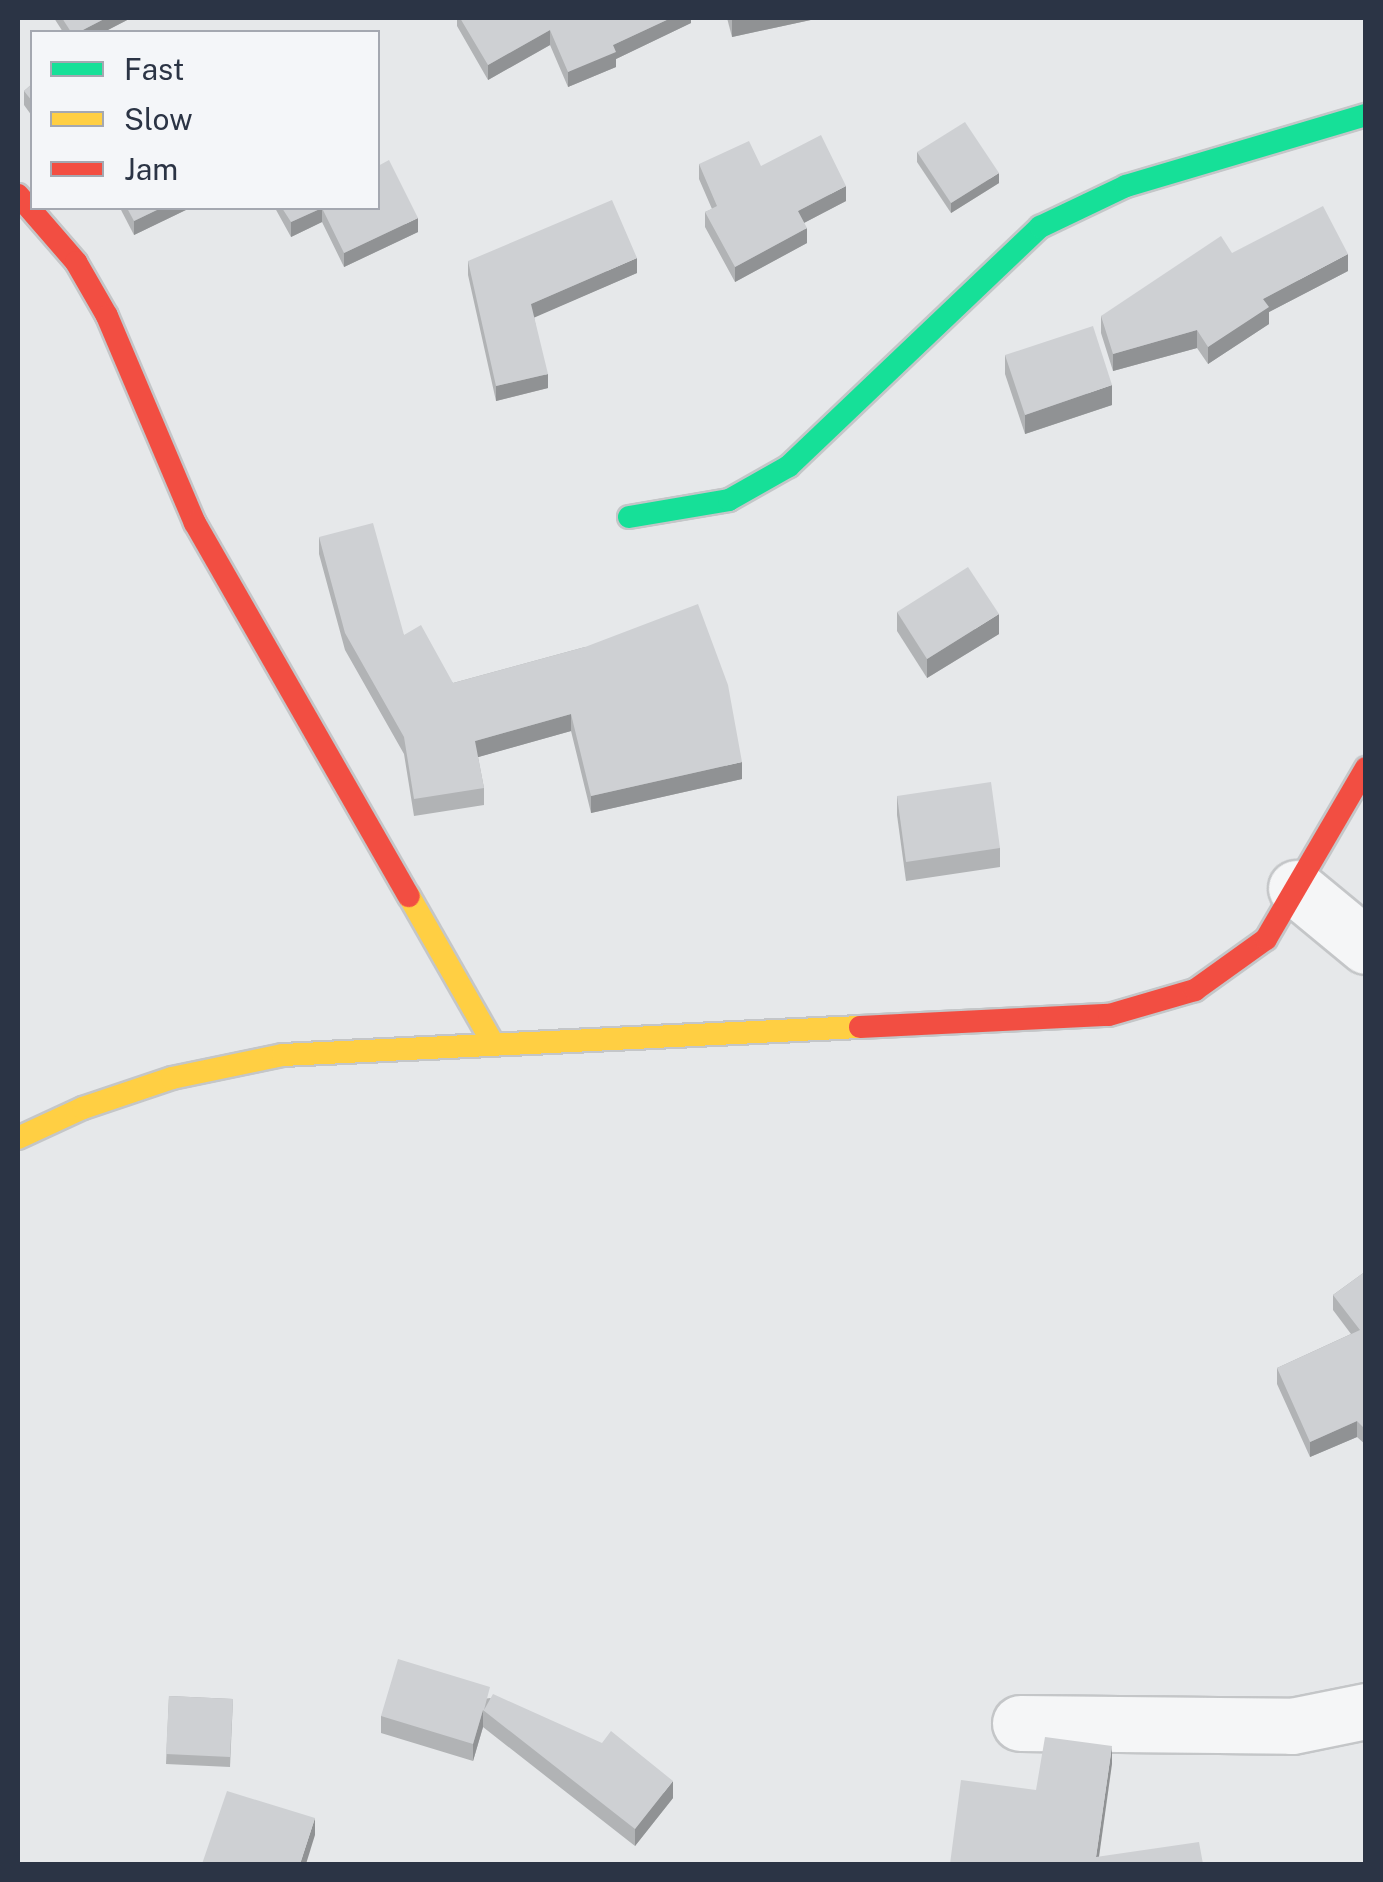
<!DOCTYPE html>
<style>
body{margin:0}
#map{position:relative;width:1383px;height:1882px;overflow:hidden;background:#e6e8ea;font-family:"Public Sans",sans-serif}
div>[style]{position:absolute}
.roads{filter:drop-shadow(2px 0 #c4c6c8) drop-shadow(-2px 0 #c4c6c8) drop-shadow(0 2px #c4c6c8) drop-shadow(0 -2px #c4c6c8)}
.street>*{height:55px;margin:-27.5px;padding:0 27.5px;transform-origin:27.5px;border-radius:27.5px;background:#f5f6f7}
.fast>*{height:22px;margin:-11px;padding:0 11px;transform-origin:11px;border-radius:11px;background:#16e098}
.slow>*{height:22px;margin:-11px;padding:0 11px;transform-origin:11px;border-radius:11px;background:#ffcf43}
.jam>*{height:22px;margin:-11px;padding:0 11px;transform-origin:11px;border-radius:11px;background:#f24e42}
.wall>*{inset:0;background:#b1b3b5}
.shaded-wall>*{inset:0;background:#909294}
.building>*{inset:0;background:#ced0d3}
span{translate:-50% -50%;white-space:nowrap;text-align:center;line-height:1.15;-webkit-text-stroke:8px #f4f6f9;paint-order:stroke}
.frame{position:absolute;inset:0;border:20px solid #2b3445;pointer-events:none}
.legend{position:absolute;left:30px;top:30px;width:350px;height:180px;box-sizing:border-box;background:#f4f6f9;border:2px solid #a4a8b1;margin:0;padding:12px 18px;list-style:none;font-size:30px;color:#2b3445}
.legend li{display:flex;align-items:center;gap:20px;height:50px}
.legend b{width:50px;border:2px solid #a4a8b1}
</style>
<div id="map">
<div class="roads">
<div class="street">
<i style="left:1296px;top:888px;width:91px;rotate:39.6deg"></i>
<i style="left:1020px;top:1723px;width:272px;rotate:0.6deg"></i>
<i style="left:1292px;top:1726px;width:76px;rotate:-11.5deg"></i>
</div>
<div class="fast">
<i style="left:629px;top:517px;width:101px;rotate:-9.6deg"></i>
<i style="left:729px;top:500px;width:69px;rotate:-29.5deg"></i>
<i style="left:789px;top:466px;width:347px;rotate:-43.6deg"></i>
<i style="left:1040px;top:227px;width:95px;rotate:-25.5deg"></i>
<i style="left:1126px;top:186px;width:250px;rotate:-16.5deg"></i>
</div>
<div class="slow">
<i style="left:409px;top:896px;width:169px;rotate:60.3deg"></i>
<i style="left:18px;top:1138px;width:72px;rotate:-24.8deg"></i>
<i style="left:83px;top:1108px;width:94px;rotate:-18.6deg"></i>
<i style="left:172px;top:1078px;width:113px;rotate:-11.7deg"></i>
<i style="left:283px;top:1055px;width:578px;rotate:-2.78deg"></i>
</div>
<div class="jam">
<i style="left:18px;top:195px;width:89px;rotate:49.1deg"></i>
<i style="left:76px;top:262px;width:62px;rotate:60.1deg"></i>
<i style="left:107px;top:316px;width:225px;rotate:67deg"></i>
<i style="left:195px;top:523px;width:430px;rotate:60.2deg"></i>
<i style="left:860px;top:1027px;width:249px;rotate:-2.8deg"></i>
<i style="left:1109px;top:1015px;width:90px;rotate:-16.2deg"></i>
<i style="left:1195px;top:990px;width:87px;rotate:-35.7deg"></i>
<i style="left:1266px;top:939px;width:198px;rotate:-59.7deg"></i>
</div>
</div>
<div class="wall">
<i style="clip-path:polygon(54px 18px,131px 18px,104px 32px,63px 32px)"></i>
<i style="clip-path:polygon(457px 18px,691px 18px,691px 23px,616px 59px,616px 67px,568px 87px,550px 45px,488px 80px,457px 26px)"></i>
<i style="clip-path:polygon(727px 18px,820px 18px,732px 37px)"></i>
<i style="clip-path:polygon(32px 84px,32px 116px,24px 105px,24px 91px)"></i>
<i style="clip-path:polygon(917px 152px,999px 183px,951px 213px,917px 162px)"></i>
<i style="clip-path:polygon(699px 164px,761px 166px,846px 201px,804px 223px,807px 243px,735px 282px,705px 227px,705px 212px,712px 209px,699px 179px)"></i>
<i style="clip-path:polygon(120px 208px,190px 208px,134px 235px)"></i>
<i style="clip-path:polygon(275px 208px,378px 208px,418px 232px,344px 267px,322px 222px,291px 237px)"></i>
<i style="clip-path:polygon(468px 261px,637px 273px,534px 317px,548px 388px,496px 401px,468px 275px)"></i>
<i style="clip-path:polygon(1348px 271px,1269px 312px,1269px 324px,1208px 364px,1197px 348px,1113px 371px,1101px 333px,1101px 316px)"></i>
<i style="clip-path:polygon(1005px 355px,1112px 405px,1025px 434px,1005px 374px)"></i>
<i style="clip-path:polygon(319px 537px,404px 635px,453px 683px,585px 647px,742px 779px,591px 813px,571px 731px,478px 757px,484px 788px,484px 805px,414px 816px,404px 754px,345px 650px,319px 554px)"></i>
<i style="clip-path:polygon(897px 612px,999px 634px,927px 678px,897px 631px)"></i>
<i style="clip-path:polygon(897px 796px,1000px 848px,1000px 867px,906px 881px,897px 815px)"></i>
<i style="clip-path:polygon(1366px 1271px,1366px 1445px,1357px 1437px,1310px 1457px,1277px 1384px,1277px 1368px,1351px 1334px,1333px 1310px,1333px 1295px)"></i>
<i style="clip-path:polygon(169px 1696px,233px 1699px,230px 1767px,166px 1764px)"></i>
<i style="clip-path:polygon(490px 1698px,673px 1798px,635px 1846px,483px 1727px,473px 1761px,381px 1733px,381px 1716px)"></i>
</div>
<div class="shaded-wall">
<i style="clip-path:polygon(106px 18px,131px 18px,104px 32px,79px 32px)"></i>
<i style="clip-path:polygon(671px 18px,691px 18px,691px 23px,616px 59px,616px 67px,568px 87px,568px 72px,613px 45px)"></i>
<i style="clip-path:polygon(732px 18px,820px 18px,732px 37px)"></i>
<i style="clip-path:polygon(550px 30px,550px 45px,488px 80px,488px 65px)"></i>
<i style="clip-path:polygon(999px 173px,999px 183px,951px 213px,951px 203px)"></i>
<i style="clip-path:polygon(846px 186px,846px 201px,798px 226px,798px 211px)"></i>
<i style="clip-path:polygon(161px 208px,190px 208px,134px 235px,134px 221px)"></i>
<i style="clip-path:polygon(322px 208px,322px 222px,291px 237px,291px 222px)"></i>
<i style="clip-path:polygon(418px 218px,418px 232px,344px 267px,344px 253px)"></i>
<i style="clip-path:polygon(807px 228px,807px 243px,735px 282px,735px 267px)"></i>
<i style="clip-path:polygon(1348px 254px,1348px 271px,1269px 312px,1269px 324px,1208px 364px,1208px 347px,1263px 299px)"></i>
<i style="clip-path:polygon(637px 258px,637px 273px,531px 319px,531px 304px)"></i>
<i style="clip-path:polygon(1197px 330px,1197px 348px,1113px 371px,1113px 354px)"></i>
<i style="clip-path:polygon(548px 374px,548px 388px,496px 401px,496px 386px)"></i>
<i style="clip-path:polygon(1112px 385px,1112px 405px,1025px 434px,1025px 415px)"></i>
<i style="clip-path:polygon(999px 614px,999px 634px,927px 678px,927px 659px)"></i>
<i style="clip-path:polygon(571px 714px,571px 731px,475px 758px,475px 741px)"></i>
<i style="clip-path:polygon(742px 762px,742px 779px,591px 813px,591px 796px)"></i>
<i style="clip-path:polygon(1357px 1421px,1357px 1437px,1310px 1457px,1310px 1442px)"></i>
<i style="clip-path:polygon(483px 1710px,483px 1727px,473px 1761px,473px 1744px)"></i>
<i style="clip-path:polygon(1112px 1746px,1112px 1764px,1098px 1864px,1096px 1857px)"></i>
<i style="clip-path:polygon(673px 1781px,673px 1798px,635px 1846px,635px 1829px)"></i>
<i style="clip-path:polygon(315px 1818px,315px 1835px,306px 1864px,300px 1864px)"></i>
</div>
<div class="building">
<i style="clip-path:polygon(62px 18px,106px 18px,79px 32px,71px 32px)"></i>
<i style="clip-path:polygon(460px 18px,671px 18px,613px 45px,616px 52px,568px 72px,550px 30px,488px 65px)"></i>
<i style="clip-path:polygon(32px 84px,32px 101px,24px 91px)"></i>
<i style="clip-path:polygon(965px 122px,999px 173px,951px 203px,917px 152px)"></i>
<i style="clip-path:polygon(821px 135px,846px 186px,798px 211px,807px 228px,735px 267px,705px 212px,717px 206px,699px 164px,749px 141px,761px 166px)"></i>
<i style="clip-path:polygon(389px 160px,418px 218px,344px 253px,322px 208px,291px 222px,282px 208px,378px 208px,378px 166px)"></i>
<i style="clip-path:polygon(612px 200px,637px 258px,531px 304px,548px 374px,496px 386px,468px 261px)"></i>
<i style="clip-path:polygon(1323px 206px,1348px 254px,1263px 299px,1269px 307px,1208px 347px,1197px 330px,1113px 354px,1101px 316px,1221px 236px,1232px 253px)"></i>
<i style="clip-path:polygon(127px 208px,161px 208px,134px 221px)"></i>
<i style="clip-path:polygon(1093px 326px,1112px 385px,1025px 415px,1005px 355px)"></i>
<i style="clip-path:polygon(373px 523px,404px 635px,421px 625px,453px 683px,585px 647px,698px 604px,728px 685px,742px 762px,591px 796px,571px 714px,475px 741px,484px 788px,414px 799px,404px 737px,345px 633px,319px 537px)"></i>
<i style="clip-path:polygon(968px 567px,999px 614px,927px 659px,897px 612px)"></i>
<i style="clip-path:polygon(991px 782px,1000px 848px,906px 862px,897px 796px)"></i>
<i style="clip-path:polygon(1366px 1271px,1366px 1430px,1357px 1421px,1310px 1442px,1277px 1368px,1360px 1330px,1333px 1295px)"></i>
<i style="clip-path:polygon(398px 1659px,490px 1687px,484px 1710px,493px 1694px,602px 1743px,611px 1731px,673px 1781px,635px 1829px,483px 1710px,473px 1744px,381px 1716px)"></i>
<i style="clip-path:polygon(169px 1696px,233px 1699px,230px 1757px,166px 1754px)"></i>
<i style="clip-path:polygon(1045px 1737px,1112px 1746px,1096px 1857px,1199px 1842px,1203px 1864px,950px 1864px,961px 1780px,1036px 1790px)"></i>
<i style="clip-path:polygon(227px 1791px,315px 1818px,300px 1864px,202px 1864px)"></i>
</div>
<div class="frame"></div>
<ul class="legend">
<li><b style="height:12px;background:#16e098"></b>Fast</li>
<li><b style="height:12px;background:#ffcf43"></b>Slow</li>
<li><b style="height:12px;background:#f24e42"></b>Jam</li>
</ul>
</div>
